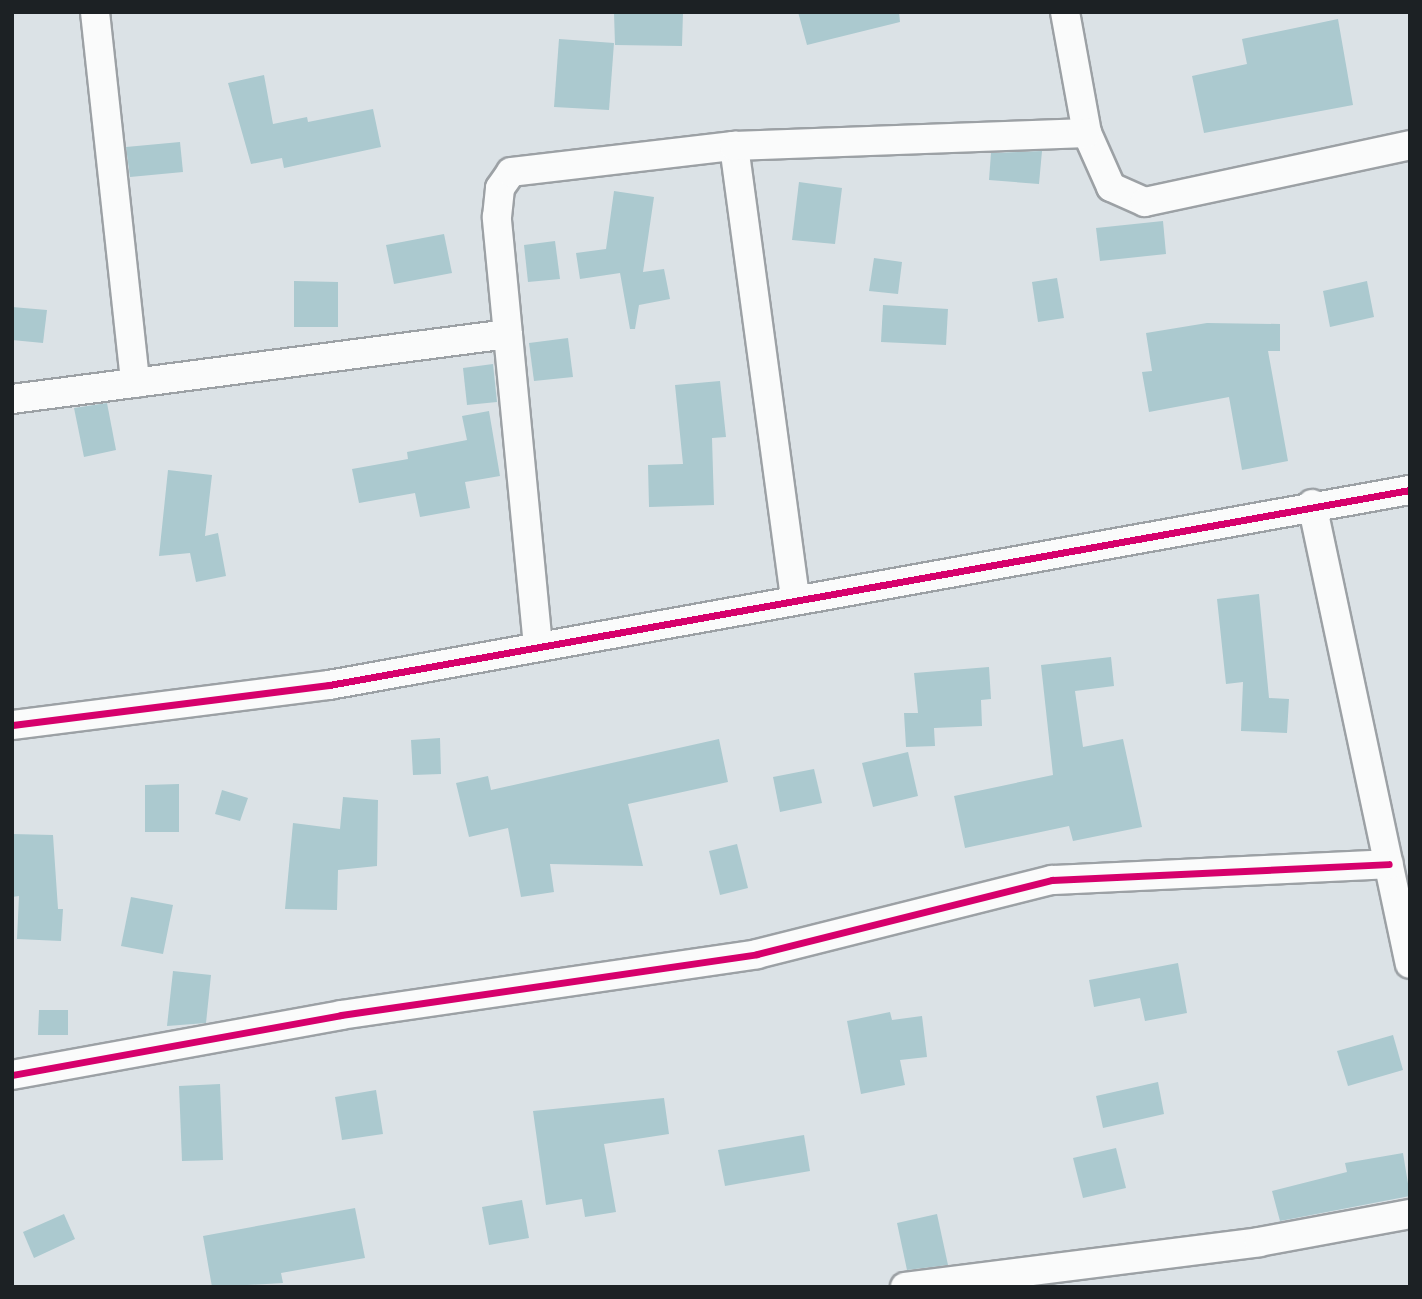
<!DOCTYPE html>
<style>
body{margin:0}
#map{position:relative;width:1422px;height:1299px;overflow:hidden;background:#dbe2e6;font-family:Roboto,sans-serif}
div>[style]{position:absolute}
.building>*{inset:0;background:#abc9cf}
.roads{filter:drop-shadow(2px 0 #9ca1a5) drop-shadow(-2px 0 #9ca1a5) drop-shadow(0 2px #9ca1a5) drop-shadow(0 -2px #9ca1a5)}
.street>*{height:28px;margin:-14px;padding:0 14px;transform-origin:14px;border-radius:14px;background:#fafbfb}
.cycleway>*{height:7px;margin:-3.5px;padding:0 3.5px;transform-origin:3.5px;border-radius:3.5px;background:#d6006c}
span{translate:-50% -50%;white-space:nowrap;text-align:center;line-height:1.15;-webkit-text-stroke:7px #fff;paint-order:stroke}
.frame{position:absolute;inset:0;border:14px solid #1c2124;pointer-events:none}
</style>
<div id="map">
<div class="building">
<i style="clip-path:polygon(614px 12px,683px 12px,682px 46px,615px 45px)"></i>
<i style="clip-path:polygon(798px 12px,899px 12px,900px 22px,807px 45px)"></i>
<i style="clip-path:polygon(1338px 19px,1353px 105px,1204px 133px,1192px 76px,1247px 64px,1242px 39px)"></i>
<i style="clip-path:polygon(559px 39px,614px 43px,609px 110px,554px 107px)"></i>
<i style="clip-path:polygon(264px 75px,273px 124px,307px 117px,308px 122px,373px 109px,381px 147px,284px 168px,282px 158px,251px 164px,228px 83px)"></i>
<i style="clip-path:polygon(180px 142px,183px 172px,130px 177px,126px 147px)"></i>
<i style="clip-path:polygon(1042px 151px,1039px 184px,989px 180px,991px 153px)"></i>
<i style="clip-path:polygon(799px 182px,842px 188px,835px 244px,792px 240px)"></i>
<i style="clip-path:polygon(614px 191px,654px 197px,643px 272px,664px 269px,670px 299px,639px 305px,635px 329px,630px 329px,620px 273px,580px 279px,576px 253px,606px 249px)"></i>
<i style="clip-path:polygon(1163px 221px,1166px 254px,1100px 261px,1096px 228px)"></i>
<i style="clip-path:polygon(444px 234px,452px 273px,394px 284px,386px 245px)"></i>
<i style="clip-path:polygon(555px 241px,560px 279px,528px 282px,524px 245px)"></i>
<i style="clip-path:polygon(874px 258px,902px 262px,898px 294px,869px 291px)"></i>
<i style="clip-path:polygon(1057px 278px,1064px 318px,1038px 322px,1032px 282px)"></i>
<i style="clip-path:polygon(294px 281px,338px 282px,338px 327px,294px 327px)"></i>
<i style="clip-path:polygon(1367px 281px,1374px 317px,1330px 327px,1323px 291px)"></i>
<i style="clip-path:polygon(883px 305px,948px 309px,946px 345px,881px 342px)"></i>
<i style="clip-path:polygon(12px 307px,47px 310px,43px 343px,12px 340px)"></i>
<i style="clip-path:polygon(1207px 323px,1280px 324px,1280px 351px,1268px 351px,1288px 461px,1242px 470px,1229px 397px,1149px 412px,1142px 372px,1152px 371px,1146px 333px)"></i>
<i style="clip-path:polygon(568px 338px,573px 377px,534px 381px,529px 343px)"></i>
<i style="clip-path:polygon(493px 364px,497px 402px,467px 405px,463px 368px)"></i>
<i style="clip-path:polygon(720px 381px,726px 437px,712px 438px,714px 505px,649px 507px,648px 465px,683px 464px,675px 385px)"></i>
<i style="clip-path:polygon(107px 403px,116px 450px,84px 457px,74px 408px)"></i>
<i style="clip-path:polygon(489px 411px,500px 476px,465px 482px,470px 508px,420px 517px,415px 493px,359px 503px,352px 469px,408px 459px,407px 452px,467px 440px,462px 416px)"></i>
<i style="clip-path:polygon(168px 470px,212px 475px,205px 536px,218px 533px,226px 576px,196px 582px,190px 553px,159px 556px)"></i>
<i style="clip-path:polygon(1259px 594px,1269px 698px,1289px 699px,1287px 733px,1241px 731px,1243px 682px,1226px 684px,1217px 599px)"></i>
<i style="clip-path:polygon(1111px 657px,1114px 686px,1075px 691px,1083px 747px,1123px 739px,1142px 827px,1073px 841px,1069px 826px,965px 848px,954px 796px,1053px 775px,1041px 665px)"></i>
<i style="clip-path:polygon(989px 667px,991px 699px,981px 700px,982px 726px,934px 728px,935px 746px,906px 747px,904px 713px,918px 713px,914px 673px)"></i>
<i style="clip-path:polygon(440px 738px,441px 774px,413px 775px,411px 740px)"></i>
<i style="clip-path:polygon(719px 739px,728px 782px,628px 804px,643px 866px,550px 864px,554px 892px,521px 897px,508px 828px,469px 837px,456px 783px,488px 776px,491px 790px)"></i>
<i style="clip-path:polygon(908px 752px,918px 796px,873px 807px,862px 763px)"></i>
<i style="clip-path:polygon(814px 769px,822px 803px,780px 812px,773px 777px)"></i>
<i style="clip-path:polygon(179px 784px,179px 832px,145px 832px,145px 785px)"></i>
<i style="clip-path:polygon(222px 790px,248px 798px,240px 821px,215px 814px)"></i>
<i style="clip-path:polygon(343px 797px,378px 800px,377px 866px,338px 870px,337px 910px,285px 909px,293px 823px,340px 829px)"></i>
<i style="clip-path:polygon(12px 834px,53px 835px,58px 909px,63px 909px,61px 941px,17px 939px,19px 896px,12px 897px)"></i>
<i style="clip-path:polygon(737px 844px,748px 888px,720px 895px,709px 851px)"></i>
<i style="clip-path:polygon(131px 897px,173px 905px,163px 954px,121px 946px)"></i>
<i style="clip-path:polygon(1178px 963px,1187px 1013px,1145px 1021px,1140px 998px,1094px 1007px,1089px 980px)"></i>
<i style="clip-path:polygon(173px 971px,211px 975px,206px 1023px,167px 1026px)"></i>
<i style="clip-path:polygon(39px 1010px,68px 1010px,68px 1035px,38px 1035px)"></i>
<i style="clip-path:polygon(890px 1012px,892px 1020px,922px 1016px,927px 1057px,900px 1060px,905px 1085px,861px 1094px,847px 1021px)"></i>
<i style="clip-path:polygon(1393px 1035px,1403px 1070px,1348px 1086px,1337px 1051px)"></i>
<i style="clip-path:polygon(1158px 1082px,1164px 1114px,1103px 1128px,1096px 1096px)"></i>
<i style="clip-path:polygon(220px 1084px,223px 1160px,182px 1161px,179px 1086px)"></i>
<i style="clip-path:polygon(376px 1090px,383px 1134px,342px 1140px,335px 1097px)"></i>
<i style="clip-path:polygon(664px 1098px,669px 1134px,604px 1144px,616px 1212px,585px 1217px,582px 1199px,546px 1205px,533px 1111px)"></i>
<i style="clip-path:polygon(804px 1135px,810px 1171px,725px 1186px,718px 1150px)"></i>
<i style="clip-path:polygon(1116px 1148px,1126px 1188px,1083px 1198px,1073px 1158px)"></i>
<i style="clip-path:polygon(1403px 1153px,1410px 1196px,1280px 1221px,1272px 1191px,1347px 1172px,1345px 1163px)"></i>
<i style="clip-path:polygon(522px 1200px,529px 1238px,489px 1245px,482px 1207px)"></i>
<i style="clip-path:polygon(355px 1208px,365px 1258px,281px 1273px,283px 1283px,212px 1287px,203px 1236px)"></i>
<i style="clip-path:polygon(64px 1214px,75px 1239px,34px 1258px,23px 1232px)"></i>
<i style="clip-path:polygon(937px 1214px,948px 1265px,907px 1270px,897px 1223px)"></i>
</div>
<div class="roads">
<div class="street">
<i style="left:95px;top:12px;width:373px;rotate:83.8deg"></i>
<i style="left:1065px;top:12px;width:123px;rotate:79.7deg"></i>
<i style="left:1087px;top:133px;width:59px;rotate:66deg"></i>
<i style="left:1111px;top:187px;width:37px;rotate:24deg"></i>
<i style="left:1145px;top:202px;width:271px;rotate:-12.1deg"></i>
<i style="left:734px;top:146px;width:457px;rotate:82.3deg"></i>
<i style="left:12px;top:399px;width:500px;rotate:-7.47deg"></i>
<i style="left:1312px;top:504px;width:470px;rotate:78deg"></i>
<i style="left:538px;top:646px;width:431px;rotate:-95.5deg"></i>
<i style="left:497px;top:217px;width:29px;rotate:-84deg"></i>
<i style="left:500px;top:188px;width:19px;rotate:-55deg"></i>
<i style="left:511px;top:172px;width:225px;rotate:-6.7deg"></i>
<i style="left:734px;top:146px;width:353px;rotate:-2.1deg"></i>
<i style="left:12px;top:725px;width:320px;rotate:-7.2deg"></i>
<i style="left:329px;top:685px;width:1098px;rotate:-10.23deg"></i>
<i style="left:12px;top:1075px;width:334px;rotate:-10.3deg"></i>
<i style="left:341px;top:1015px;width:420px;rotate:-8.3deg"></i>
<i style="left:757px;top:954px;width:304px;rotate:-14.1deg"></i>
<i style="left:1052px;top:880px;width:337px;rotate:-2.7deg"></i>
<i style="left:905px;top:1287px;width:357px;rotate:-7.2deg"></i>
<i style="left:1259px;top:1242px;width:154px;rotate:-10.5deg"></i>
</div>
</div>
<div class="cycleway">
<i style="left:12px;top:725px;width:320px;rotate:-7.2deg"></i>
<i style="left:329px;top:685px;width:1098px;rotate:-10.23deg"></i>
<i style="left:12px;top:1075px;width:334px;rotate:-10.3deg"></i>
<i style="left:341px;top:1015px;width:420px;rotate:-8.3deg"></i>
<i style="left:757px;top:954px;width:304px;rotate:-14.1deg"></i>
<i style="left:1052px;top:880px;width:337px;rotate:-2.7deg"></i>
</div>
<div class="frame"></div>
</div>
